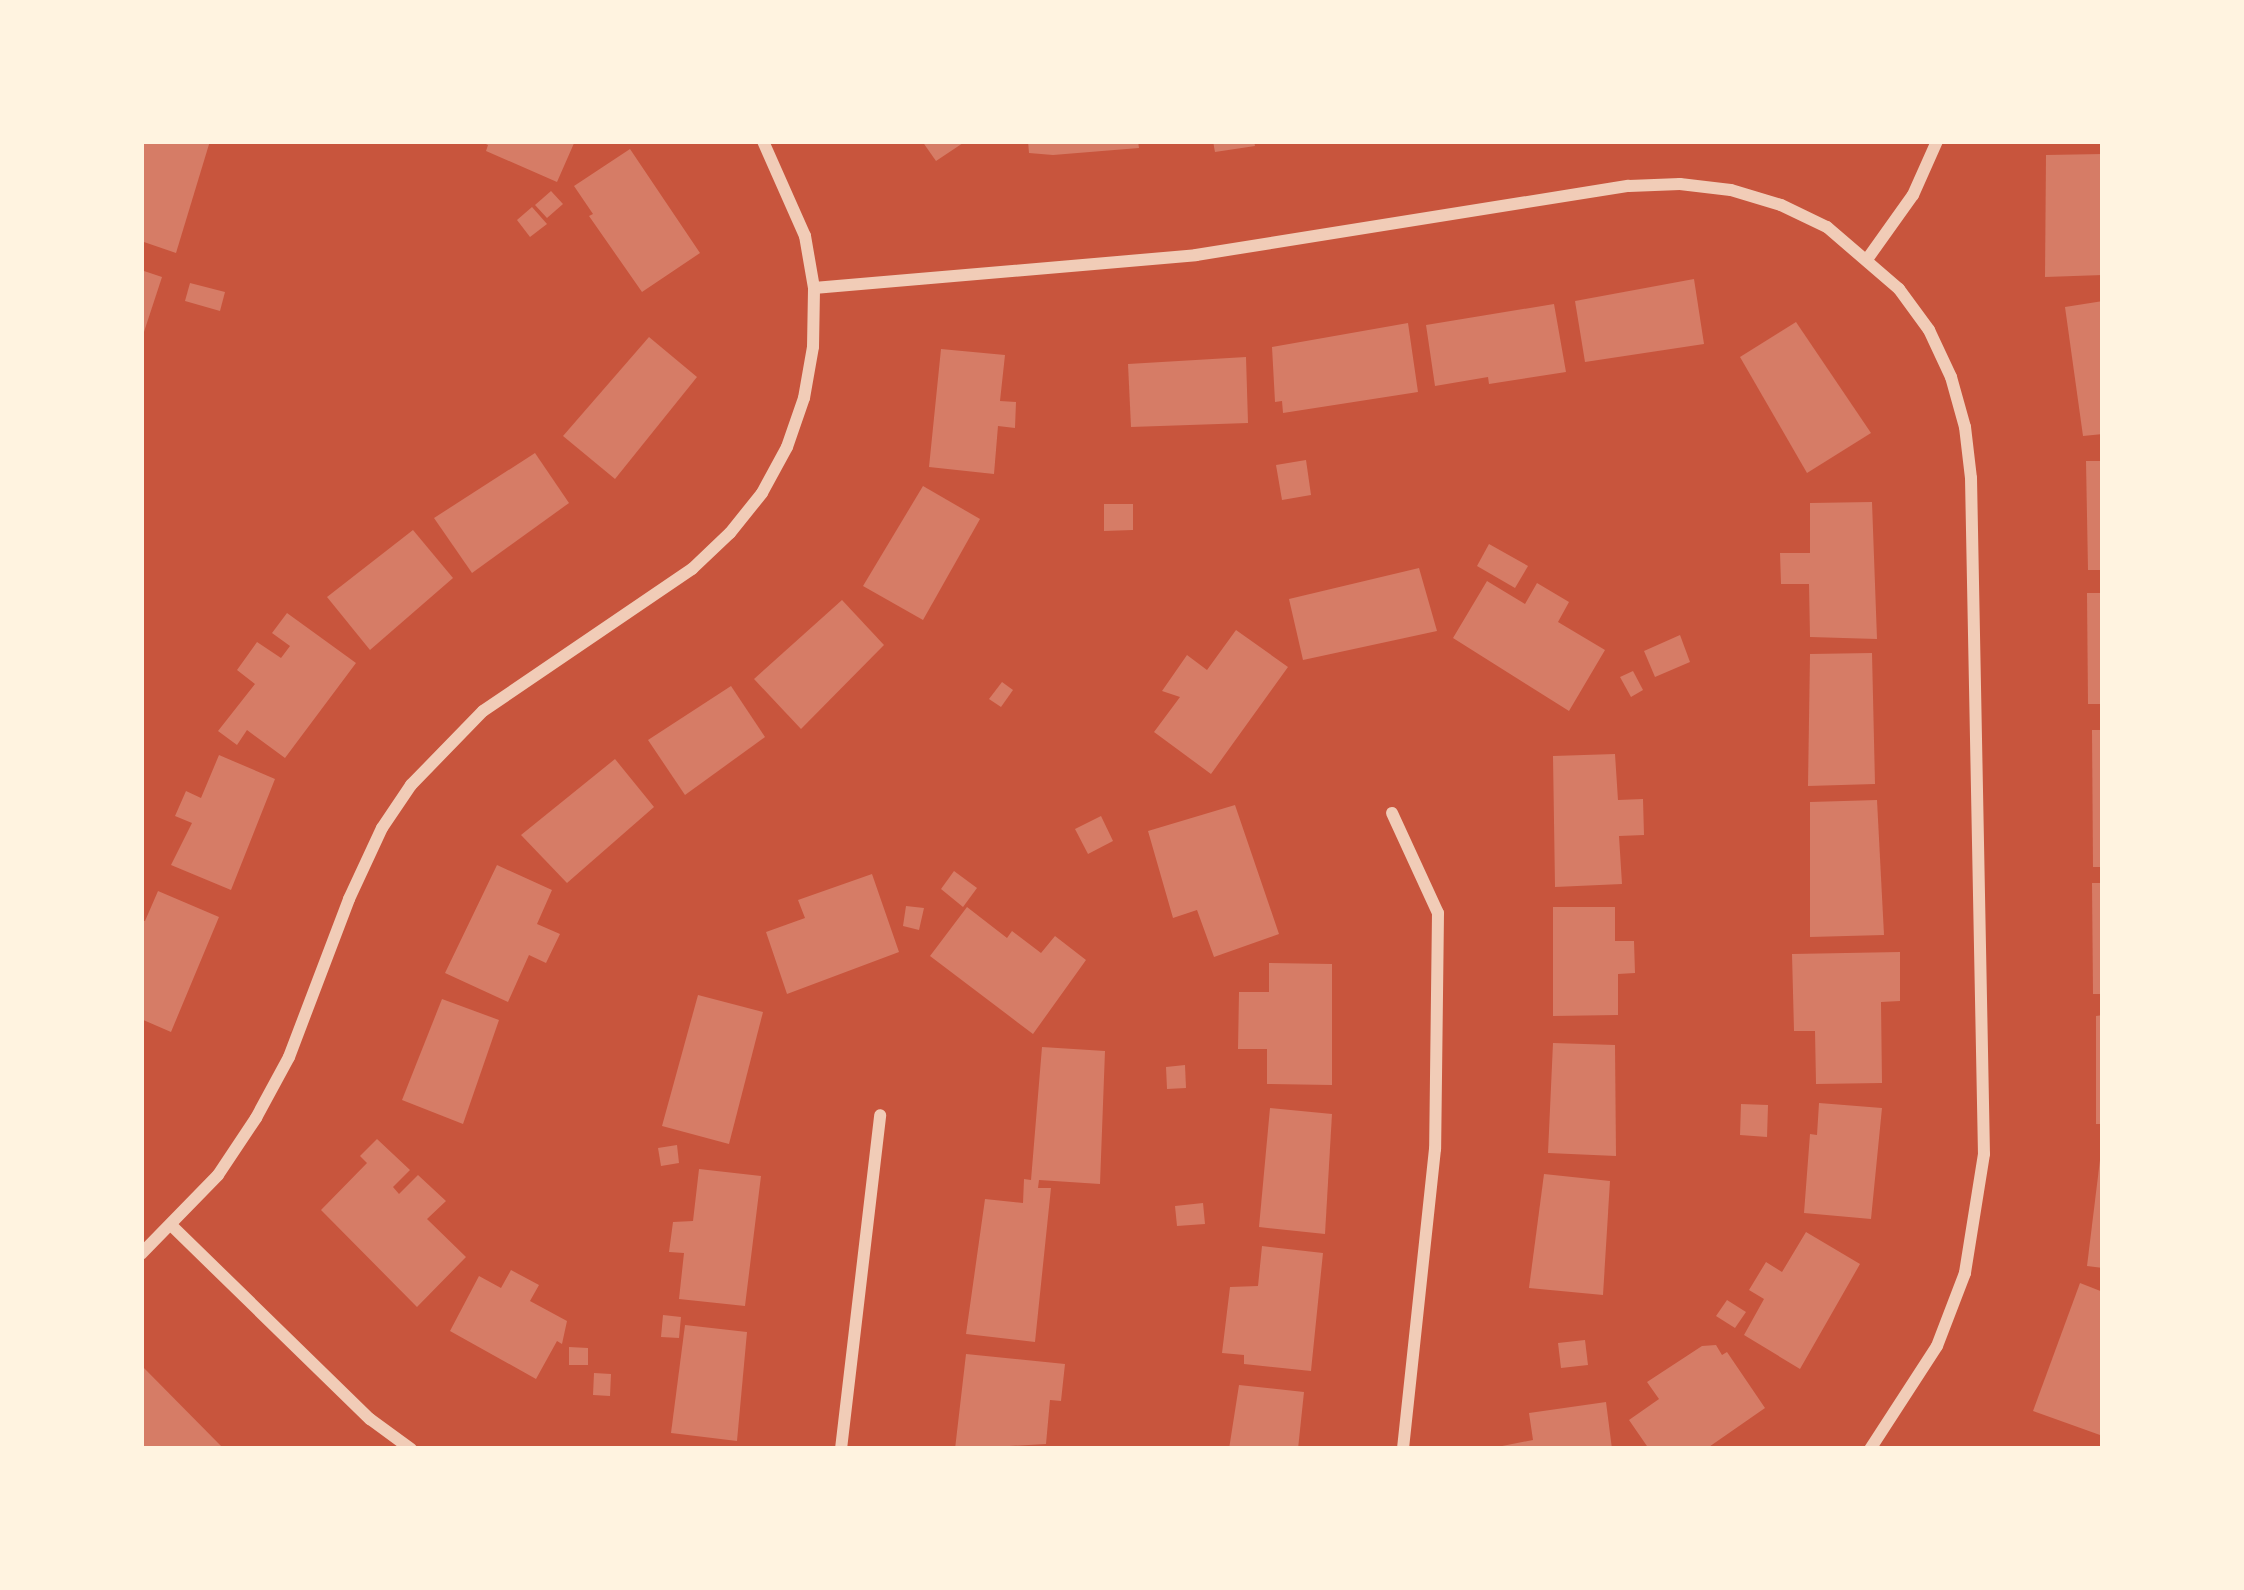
<!DOCTYPE html>
<style>
body{margin:0}
#map{position:relative;width:2244px;height:1590px;overflow:hidden;background:#c8553d;font-family:"Fira Sans Condensed",sans-serif}
div>[style]{position:absolute}
.building>*{inset:0;background:#d67c66}
.minor>*{height:12px;margin:-6px;padding:0 6px;transform-origin:6px;border-radius:6px;background:#f1ccb7}
span{translate:-50% -50%;white-space:nowrap;text-align:center;line-height:1.15;-webkit-text-stroke:9px #fff3e0;paint-order:stroke}
.frame{position:absolute;inset:0;border:144px solid #fff3e0;pointer-events:none}
</style>
<div id="map">
<div class="building">
<i style="clip-path:polygon(141px 141px,210px 141px,176px 253px,141px 241px)"></i>
<i style="clip-path:polygon(479px 141px,575px 141px,557px 182px,486px 151px,488px 145px)"></i>
<i style="clip-path:polygon(922px 141px,966px 141px,936px 161px)"></i>
<i style="clip-path:polygon(1028px 141px,1138px 141px,1139px 148px,1053px 155px,1029px 153px)"></i>
<i style="clip-path:polygon(1213px 141px,1254px 141px,1255px 146px,1215px 152px)"></i>
<i style="clip-path:polygon(630px 149px,700px 253px,642px 292px,589px 216px,593px 214px,574px 186px)"></i>
<i style="clip-path:polygon(2103px 154px,2103px 275px,2045px 277px,2046px 155px)"></i>
<i style="clip-path:polygon(551px 191px,563px 204px,547px 218px,535px 205px)"></i>
<i style="clip-path:polygon(532px 207px,547px 224px,530px 237px,517px 220px)"></i>
<i style="clip-path:polygon(141px 270px,162px 277px,142px 338px,141px 338px)"></i>
<i style="clip-path:polygon(1694px 279px,1704px 344px,1585px 362px,1575px 301px)"></i>
<i style="clip-path:polygon(190px 283px,225px 292px,220px 311px,185px 301px)"></i>
<i style="clip-path:polygon(2103px 301px,2103px 434px,2083px 436px,2065px 307px)"></i>
<i style="clip-path:polygon(1554px 304px,1566px 372px,1489px 384px,1488px 377px,1435px 386px,1426px 325px)"></i>
<i style="clip-path:polygon(1796px 322px,1871px 433px,1807px 473px,1740px 357px)"></i>
<i style="clip-path:polygon(1408px 323px,1418px 392px,1283px 413px,1282px 401px,1275px 402px,1272px 347px)"></i>
<i style="clip-path:polygon(649px 337px,697px 377px,615px 479px,563px 436px)"></i>
<i style="clip-path:polygon(941px 349px,1005px 355px,1000px 401px,1016px 402px,1015px 428px,998px 426px,994px 474px,929px 467px)"></i>
<i style="clip-path:polygon(1246px 357px,1248px 423px,1131px 427px,1128px 364px)"></i>
<i style="clip-path:polygon(535px 453px,569px 503px,472px 573px,434px 518px)"></i>
<i style="clip-path:polygon(1306px 460px,1311px 495px,1282px 500px,1276px 465px)"></i>
<i style="clip-path:polygon(2086px 461px,2103px 461px,2103px 570px,2088px 570px)"></i>
<i style="clip-path:polygon(923px 486px,980px 519px,923px 620px,863px 586px)"></i>
<i style="clip-path:polygon(1872px 502px,1877px 639px,1810px 637px,1809px 584px,1781px 584px,1780px 553px,1810px 553px,1810px 503px)"></i>
<i style="clip-path:polygon(1104px 504px,1133px 504px,1133px 530px,1104px 531px)"></i>
<i style="clip-path:polygon(413px 530px,453px 578px,370px 650px,327px 597px)"></i>
<i style="clip-path:polygon(1489px 544px,1528px 566px,1515px 588px,1477px 566px)"></i>
<i style="clip-path:polygon(1419px 568px,1437px 631px,1303px 660px,1289px 599px)"></i>
<i style="clip-path:polygon(1487px 581px,1525px 604px,1537px 583px,1569px 602px,1558px 622px,1605px 650px,1569px 711px,1453px 638px)"></i>
<i style="clip-path:polygon(2087px 593px,2103px 593px,2103px 704px,2088px 704px)"></i>
<i style="clip-path:polygon(842px 600px,884px 645px,801px 729px,754px 679px)"></i>
<i style="clip-path:polygon(287px 613px,356px 663px,285px 758px,247px 730px,237px 745px,218px 731px,255px 684px,237px 670px,257px 642px,281px 658px,290px 646px,272px 633px)"></i>
<i style="clip-path:polygon(1236px 630px,1288px 667px,1211px 774px,1154px 732px,1180px 697px,1162px 691px,1187px 655px,1207px 670px)"></i>
<i style="clip-path:polygon(1680px 635px,1690px 662px,1655px 677px,1644px 651px)"></i>
<i style="clip-path:polygon(1872px 653px,1875px 784px,1808px 786px,1810px 654px)"></i>
<i style="clip-path:polygon(1633px 671px,1643px 690px,1631px 697px,1620px 677px)"></i>
<i style="clip-path:polygon(1002px 682px,1013px 690px,1001px 707px,989px 699px)"></i>
<i style="clip-path:polygon(731px 686px,765px 737px,685px 795px,648px 740px)"></i>
<i style="clip-path:polygon(2092px 730px,2103px 730px,2103px 867px,2093px 867px)"></i>
<i style="clip-path:polygon(1615px 754px,1618px 800px,1643px 799px,1644px 835px,1619px 836px,1622px 884px,1555px 887px,1553px 756px)"></i>
<i style="clip-path:polygon(219px 755px,275px 779px,231px 890px,171px 865px,192px 823px,175px 816px,186px 791px,201px 798px)"></i>
<i style="clip-path:polygon(615px 759px,654px 807px,567px 883px,521px 835px)"></i>
<i style="clip-path:polygon(1877px 800px,1884px 935px,1810px 937px,1810px 802px)"></i>
<i style="clip-path:polygon(1235px 805px,1279px 934px,1214px 957px,1197px 910px,1173px 918px,1148px 831px)"></i>
<i style="clip-path:polygon(1101px 816px,1113px 841px,1088px 854px,1075px 829px)"></i>
<i style="clip-path:polygon(497px 865px,552px 890px,537px 924px,560px 934px,546px 963px,529px 955px,508px 1002px,445px 973px)"></i>
<i style="clip-path:polygon(954px 871px,977px 888px,963px 907px,941px 889px)"></i>
<i style="clip-path:polygon(872px 874px,899px 952px,787px 994px,766px 932px,805px 918px,798px 900px)"></i>
<i style="clip-path:polygon(2092px 883px,2103px 883px,2103px 994px,2093px 994px)"></i>
<i style="clip-path:polygon(158px 891px,219px 917px,171px 1032px,141px 1019px,141px 920px,145px 921px)"></i>
<i style="clip-path:polygon(906px 906px,924px 908px,919px 930px,903px 926px)"></i>
<i style="clip-path:polygon(967px 907px,1007px 938px,1012px 931px,1041px 953px,1055px 936px,1086px 960px,1033px 1034px,930px 956px)"></i>
<i style="clip-path:polygon(1553px 907px,1615px 907px,1615px 941px,1634px 941px,1635px 973px,1618px 974px,1618px 1015px,1553px 1016px)"></i>
<i style="clip-path:polygon(1900px 952px,1900px 1001px,1881px 1002px,1882px 1083px,1816px 1084px,1815px 1031px,1794px 1031px,1792px 954px)"></i>
<i style="clip-path:polygon(1269px 963px,1332px 964px,1332px 1085px,1267px 1084px,1267px 1049px,1238px 1049px,1239px 992px,1269px 992px)"></i>
<i style="clip-path:polygon(698px 995px,763px 1012px,729px 1144px,662px 1126px)"></i>
<i style="clip-path:polygon(442px 999px,499px 1020px,463px 1124px,402px 1100px)"></i>
<i style="clip-path:polygon(2103px 1015px,2103px 1124px,2096px 1124px,2096px 1016px)"></i>
<i style="clip-path:polygon(1553px 1043px,1615px 1045px,1616px 1156px,1548px 1153px)"></i>
<i style="clip-path:polygon(1042px 1047px,1105px 1051px,1100px 1184px,1039px 1180px,1038px 1188px,1051px 1188px,1035px 1342px,966px 1334px,985px 1199px,1023px 1203px,1024px 1179px,1031px 1180px)"></i>
<i style="clip-path:polygon(1185px 1065px,1186px 1088px,1167px 1089px,1166px 1067px)"></i>
<i style="clip-path:polygon(1819px 1103px,1882px 1108px,1871px 1219px,1804px 1213px,1810px 1134px,1817px 1135px)"></i>
<i style="clip-path:polygon(1741px 1104px,1768px 1105px,1767px 1137px,1740px 1135px)"></i>
<i style="clip-path:polygon(1270px 1108px,1332px 1114px,1325px 1234px,1259px 1227px)"></i>
<i style="clip-path:polygon(377px 1139px,410px 1170px,393px 1187px,399px 1194px,418px 1175px,446px 1201px,427px 1219px,466px 1257px,417px 1307px,321px 1210px,367px 1163px,360px 1156px)"></i>
<i style="clip-path:polygon(677px 1145px,679px 1163px,661px 1166px,658px 1148px)"></i>
<i style="clip-path:polygon(2100px 1160px,2103px 1160px,2103px 1268px,2087px 1266px)"></i>
<i style="clip-path:polygon(699px 1169px,761px 1176px,745px 1306px,679px 1299px,684px 1253px,669px 1252px,673px 1222px,693px 1221px)"></i>
<i style="clip-path:polygon(1544px 1174px,1610px 1181px,1603px 1295px,1529px 1288px)"></i>
<i style="clip-path:polygon(1203px 1203px,1205px 1224px,1177px 1226px,1175px 1206px)"></i>
<i style="clip-path:polygon(1806px 1232px,1860px 1264px,1800px 1369px,1744px 1335px,1764px 1299px,1749px 1290px,1766px 1262px,1782px 1272px)"></i>
<i style="clip-path:polygon(1262px 1246px,1323px 1253px,1311px 1371px,1244px 1364px,1244px 1355px,1222px 1353px,1230px 1287px,1258px 1286px)"></i>
<i style="clip-path:polygon(511px 1270px,539px 1285px,530px 1301px,567px 1321px,562px 1344px,557px 1341px,536px 1379px,450px 1331px,479px 1276px,501px 1288px)"></i>
<i style="clip-path:polygon(2080px 1283px,2103px 1292px,2100px 1435px,2033px 1411px)"></i>
<i style="clip-path:polygon(1727px 1300px,1746px 1312px,1735px 1328px,1716px 1316px)"></i>
<i style="clip-path:polygon(663px 1315px,681px 1317px,679px 1338px,661px 1337px)"></i>
<i style="clip-path:polygon(685px 1325px,747px 1332px,737px 1441px,671px 1433px)"></i>
<i style="clip-path:polygon(1585px 1340px,1588px 1365px,1561px 1368px,1558px 1343px)"></i>
<i style="clip-path:polygon(1716px 1345px,1722px 1355px,1727px 1352px,1765px 1408px,1706px 1449px,1649px 1449px,1629px 1420px,1659px 1399px,1647px 1382px,1702px 1346px)"></i>
<i style="clip-path:polygon(569px 1347px,588px 1348px,588px 1365px,569px 1365px)"></i>
<i style="clip-path:polygon(966px 1354px,1065px 1364px,1061px 1401px,1050px 1400px,1046px 1444px,955px 1449px)"></i>
<i style="clip-path:polygon(141px 1365px,224px 1449px,141px 1449px)"></i>
<i style="clip-path:polygon(594px 1373px,611px 1374px,610px 1396px,593px 1395px)"></i>
<i style="clip-path:polygon(1239px 1385px,1304px 1392px,1298px 1449px,1229px 1449px)"></i>
<i style="clip-path:polygon(1606px 1402px,1612px 1449px,1487px 1449px,1533px 1440px,1529px 1413px)"></i>
</div>
<div class="minor">
<i style="left:1868px;top:258px;width:77px;rotate:-54.5deg"></i>
<i style="left:1913px;top:195px;width:59px;rotate:-66deg"></i>
<i style="left:814px;top:288px;width:383px;rotate:-4.9deg"></i>
<i style="left:1196px;top:255px;width:438px;rotate:-9.1deg"></i>
<i style="left:1629px;top:186px;width:51px;rotate:-2.2deg"></i>
<i style="left:1680px;top:184px;width:51px;rotate:6.7deg"></i>
<i style="left:1731px;top:190px;width:52px;rotate:16.7deg"></i>
<i style="left:1781px;top:205px;width:51px;rotate:25.6deg"></i>
<i style="left:1827px;top:227px;width:95px;rotate:40.7deg"></i>
<i style="left:1899px;top:289px;width:51px;rotate:53.8deg"></i>
<i style="left:1929px;top:330px;width:52px;rotate:64.9deg"></i>
<i style="left:1951px;top:377px;width:52px;rotate:74.4deg"></i>
<i style="left:1965px;top:427px;width:51px;rotate:83.3deg"></i>
<i style="left:1971px;top:478px;width:676px;rotate:88.9deg"></i>
<i style="left:1984px;top:1154px;width:121px;rotate:99.1deg"></i>
<i style="left:1965px;top:1273px;width:78px;rotate:111deg"></i>
<i style="left:1937px;top:1346px;width:123px;rotate:123deg"></i>
<i style="left:1392px;top:813px;width:110px;rotate:65.3deg"></i>
<i style="left:1438px;top:913px;width:236px;rotate:90.7deg"></i>
<i style="left:1435px;top:1149px;width:302px;rotate:96.1deg"></i>
<i style="left:172px;top:1226px;width:277px;rotate:44.3deg"></i>
<i style="left:370px;top:1419px;width:51px;rotate:36.2deg"></i>
<i style="left:141px;top:1254px;width:110px;rotate:-45.7deg"></i>
<i style="left:218px;top:1175px;width:69px;rotate:-56.3deg"></i>
<i style="left:256px;top:1118px;width:69px;rotate:-61.6deg"></i>
<i style="left:289px;top:1057px;width:169px;rotate:-69.2deg"></i>
<i style="left:349px;top:899px;width:78px;rotate:-65.1deg"></i>
<i style="left:382px;top:828px;width:52px;rotate:-56deg"></i>
<i style="left:411px;top:785px;width:103px;rotate:-45.8deg"></i>
<i style="left:483px;top:711px;width:253px;rotate:-34.2deg"></i>
<i style="left:692px;top:569px;width:52px;rotate:-43.5deg"></i>
<i style="left:730px;top:533px;width:51px;rotate:-51.3deg"></i>
<i style="left:762px;top:493px;width:52px;rotate:-61.5deg"></i>
<i style="left:787px;top:447px;width:52px;rotate:-70.9deg"></i>
<i style="left:804px;top:398px;width:52px;rotate:-80deg"></i>
<i style="left:813px;top:347px;width:59px;rotate:-89deg"></i>
<i style="left:814px;top:288px;width:53px;rotate:-99.8deg"></i>
<i style="left:805px;top:236px;width:104px;rotate:-113.9deg"></i>
<i style="left:841px;top:1449px;width:336px;rotate:-83.3deg"></i>
</div>
<div class="frame"></div>
</div>
